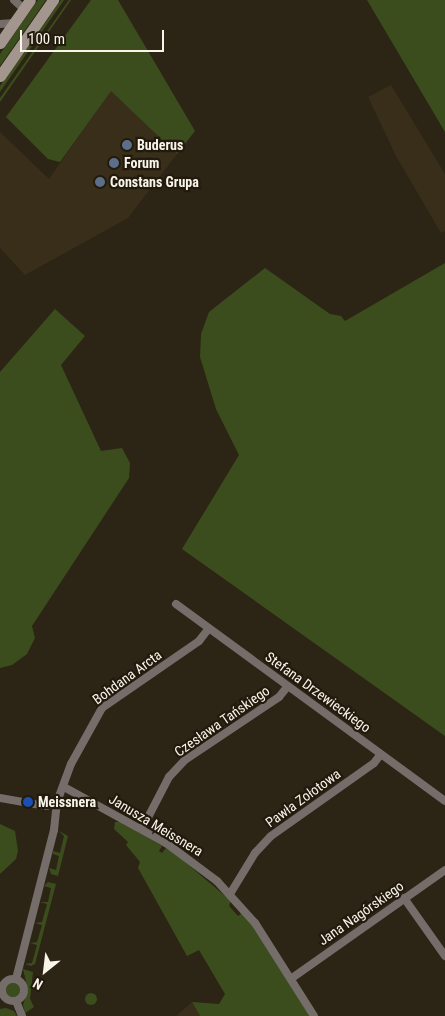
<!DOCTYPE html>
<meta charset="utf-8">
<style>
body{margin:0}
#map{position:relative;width:445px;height:1016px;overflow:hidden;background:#2c2516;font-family:"Roboto Condensed",sans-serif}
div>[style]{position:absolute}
.built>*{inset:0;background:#382e19}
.green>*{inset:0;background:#3b4d1c}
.round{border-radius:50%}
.street>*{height:8px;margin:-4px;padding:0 4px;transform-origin:4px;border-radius:4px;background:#756d69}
.street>.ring{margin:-4px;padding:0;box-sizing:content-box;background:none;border:8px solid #756d69;border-radius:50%}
.secondary>*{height:11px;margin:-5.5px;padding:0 5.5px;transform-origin:5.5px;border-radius:5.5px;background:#a3968f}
.dots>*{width:14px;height:14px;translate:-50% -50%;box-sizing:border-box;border:2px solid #221b0d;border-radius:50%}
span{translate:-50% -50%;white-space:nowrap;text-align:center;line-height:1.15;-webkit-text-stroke:4.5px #221b0d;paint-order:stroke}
.poi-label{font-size:14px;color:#f9f5eb;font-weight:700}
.left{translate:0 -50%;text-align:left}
.street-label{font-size:14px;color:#f9f5eb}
.north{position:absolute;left:20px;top:946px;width:50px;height:50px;-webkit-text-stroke:4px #221b0d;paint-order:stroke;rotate:209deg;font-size:14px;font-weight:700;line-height:20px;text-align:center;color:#f9f5eb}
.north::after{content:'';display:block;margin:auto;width:18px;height:22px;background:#f9f5eb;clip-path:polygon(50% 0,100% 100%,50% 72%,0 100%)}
.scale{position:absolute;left:20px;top:30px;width:144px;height:22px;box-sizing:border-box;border:2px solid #f9f5eb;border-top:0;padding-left:6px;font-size:15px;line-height:18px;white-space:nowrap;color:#f9f5eb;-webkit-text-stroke:4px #221b0d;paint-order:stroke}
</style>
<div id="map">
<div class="built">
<i style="clip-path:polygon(391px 85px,445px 174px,445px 231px,441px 233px,396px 156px,368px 97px)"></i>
<i style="clip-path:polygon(111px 90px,177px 154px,128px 218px,25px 275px,0 248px,0 132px,49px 179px)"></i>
<i style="clip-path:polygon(192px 1002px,200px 1016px,176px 1016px)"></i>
</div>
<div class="green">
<i style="clip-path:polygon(38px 0,46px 0,0 66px,0 54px)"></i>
<i style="clip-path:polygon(61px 0,64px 0,0 92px,0 86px)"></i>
<i style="clip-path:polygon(69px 0,71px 0,0 102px,0 98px)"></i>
<i style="clip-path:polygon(91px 0,118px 0,195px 131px,177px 154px,111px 91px,60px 162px,48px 159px,6px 117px)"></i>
<i style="clip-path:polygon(367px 0,445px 0,445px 132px)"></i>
<i style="clip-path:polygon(445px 263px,445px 736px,182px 549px,239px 455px,216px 409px,200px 357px,201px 334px,209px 312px,265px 268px,330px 314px,341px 316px,345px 321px)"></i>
<i style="clip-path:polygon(55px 309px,85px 336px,61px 365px,101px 451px,122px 448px,130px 463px,129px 478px,32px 626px,35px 638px,27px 654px,12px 665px,0 668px,0 372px)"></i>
<i style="clip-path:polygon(115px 822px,120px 822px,162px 846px,159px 851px,162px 853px,166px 848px,178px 856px,231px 901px,229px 906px,238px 916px,242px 913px,247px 918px,310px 1016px,200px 1016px,192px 1002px,219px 1004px,225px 994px,199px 950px,187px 956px,138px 868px,140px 862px,126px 845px,128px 842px,114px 829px)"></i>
<i style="clip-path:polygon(0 824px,15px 831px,18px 851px,16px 859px,0 874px)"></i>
<i style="clip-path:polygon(59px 831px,68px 836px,58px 876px,51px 874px,49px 868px,56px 870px,59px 856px,53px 854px,53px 851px,60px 853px,64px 836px)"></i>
<i style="clip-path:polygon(48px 882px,56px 884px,35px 964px,31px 966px,25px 964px,32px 963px,37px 945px,30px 943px,37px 942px,42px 925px,35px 923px,42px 922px,47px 904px,40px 902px,48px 902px,51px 888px,44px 886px)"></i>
<i style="clip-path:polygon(23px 969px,33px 972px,30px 999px,34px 1007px,25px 1013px,23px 1005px,28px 990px)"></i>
<i class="round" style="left:6px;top:983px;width:14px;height:14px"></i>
<i class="round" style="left:85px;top:993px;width:12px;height:12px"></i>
<i style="clip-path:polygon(6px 1008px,14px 1011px,17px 1016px,0 1016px,0 1009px)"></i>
</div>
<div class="street">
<i style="left:14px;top:0;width:13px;rotate:42deg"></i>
<i style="left:0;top:24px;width:14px;rotate:-4deg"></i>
<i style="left:176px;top:604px;width:333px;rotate:36.2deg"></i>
<i style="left:64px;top:787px;width:116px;rotate:28.8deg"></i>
<i style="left:166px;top:843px;width:64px;rotate:36.7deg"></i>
<i style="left:217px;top:881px;width:57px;rotate:47.9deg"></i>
<i style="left:255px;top:923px;width:110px;rotate:57.6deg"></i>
<i style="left:0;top:798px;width:47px;rotate:9.9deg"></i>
<i style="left:46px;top:806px;width:12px;rotate:-20deg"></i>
<i style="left:57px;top:802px;width:40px;rotate:-69.8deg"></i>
<i style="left:71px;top:764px;width:64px;rotate:-61deg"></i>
<i style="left:102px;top:708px;width:118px;rotate:-34.6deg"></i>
<i style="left:199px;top:641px;width:16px;rotate:-52deg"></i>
<i style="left:142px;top:829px;width:59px;rotate:-62.6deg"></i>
<i style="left:169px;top:777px;width:23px;rotate:-47deg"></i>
<i style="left:185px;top:760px;width:113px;rotate:-33.8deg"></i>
<i style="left:279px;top:697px;width:14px;rotate:-51deg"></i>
<i style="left:230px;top:894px;width:48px;rotate:-58.6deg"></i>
<i style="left:255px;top:853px;width:23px;rotate:-47deg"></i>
<i style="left:271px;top:836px;width:126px;rotate:-35.3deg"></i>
<i style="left:374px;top:763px;width:11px;rotate:-52deg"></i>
<i style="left:404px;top:898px;width:71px;rotate:54.7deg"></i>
<i style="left:292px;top:978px;width:187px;rotate:-35.2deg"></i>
<i class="ring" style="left:2px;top:979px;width:14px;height:14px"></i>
<i style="left:16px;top:979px;width:154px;rotate:-75.7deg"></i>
<i style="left:54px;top:830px;width:28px;rotate:-84deg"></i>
<i style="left:16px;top:1001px;width:16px;rotate:68deg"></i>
</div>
<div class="secondary">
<i style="left:0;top:43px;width:52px;rotate:-55.1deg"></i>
<i style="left:0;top:76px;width:93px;rotate:-55.1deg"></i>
</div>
<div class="dots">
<i style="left:127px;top:145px;background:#5c6f8a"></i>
<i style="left:114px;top:163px;background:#5c6f8a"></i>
<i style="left:100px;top:182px;background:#5c6f8a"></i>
<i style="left:28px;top:802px;background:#1a4fb4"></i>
</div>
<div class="poi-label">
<span class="left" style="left:137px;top:145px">Buderus</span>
<span class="left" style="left:124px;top:163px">Forum</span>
<span class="left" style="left:110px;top:182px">Constans Grupa</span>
<span class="left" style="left:38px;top:802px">Meissnera</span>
</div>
<div class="street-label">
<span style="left:127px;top:677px;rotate:-36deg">Bohdana Arcta</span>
<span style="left:318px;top:692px;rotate:36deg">Stefana Drzewieckiego</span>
<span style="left:222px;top:721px;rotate:-35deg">Czesława Tańskiego</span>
<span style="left:303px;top:798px;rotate:-36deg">Pawła Zołotowa</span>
<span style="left:156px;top:825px;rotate:31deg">Janusza Meissnera</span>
<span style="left:361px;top:913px;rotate:-35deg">Jana Nagórskiego</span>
</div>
<div class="north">N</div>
<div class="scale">100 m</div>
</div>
